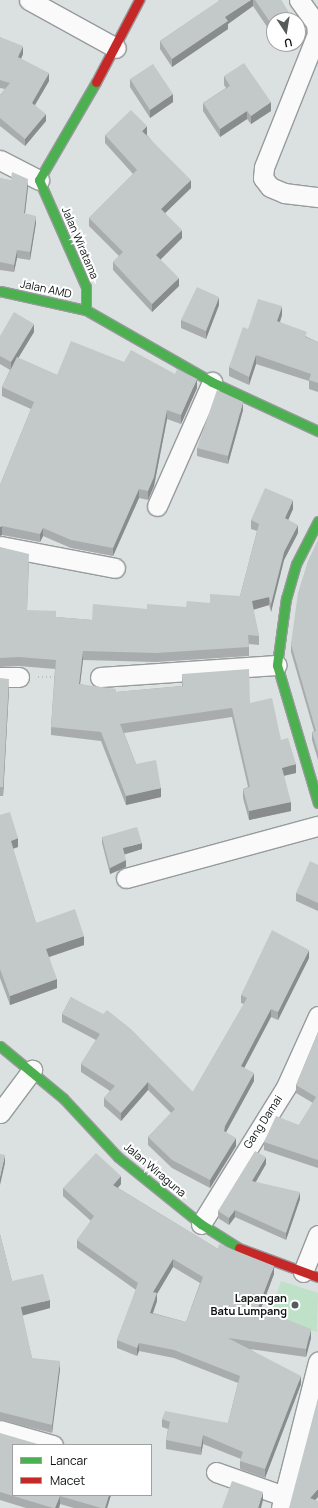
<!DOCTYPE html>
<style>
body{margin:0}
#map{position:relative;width:318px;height:1508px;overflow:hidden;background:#dbe0e0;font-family:Manrope,sans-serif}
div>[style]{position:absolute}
.green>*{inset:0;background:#bfe1c8}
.path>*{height:2.5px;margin-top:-1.25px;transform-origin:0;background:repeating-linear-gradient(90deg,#bebfbf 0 1px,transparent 0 4px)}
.roads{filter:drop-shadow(1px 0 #979b9b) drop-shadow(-1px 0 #979b9b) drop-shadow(0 1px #979b9b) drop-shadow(0 -1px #979b9b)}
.street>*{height:19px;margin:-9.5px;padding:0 9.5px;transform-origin:9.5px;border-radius:9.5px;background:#fafafa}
.fast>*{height:9px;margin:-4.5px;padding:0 4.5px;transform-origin:4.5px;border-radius:4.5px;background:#4caf50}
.jam>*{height:9px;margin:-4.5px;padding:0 4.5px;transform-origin:4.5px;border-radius:4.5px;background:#c62828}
.wall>*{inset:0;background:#a8acac}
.shaded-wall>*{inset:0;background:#888c8c}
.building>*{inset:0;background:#c3c8c8}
.dots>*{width:11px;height:11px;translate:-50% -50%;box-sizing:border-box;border:2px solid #fff;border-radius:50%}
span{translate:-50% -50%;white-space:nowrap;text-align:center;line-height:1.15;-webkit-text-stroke:4px #fff;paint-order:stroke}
.street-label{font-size:11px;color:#0e1212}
.poi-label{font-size:11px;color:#0e1212;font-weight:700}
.right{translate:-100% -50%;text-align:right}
.legend{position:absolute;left:12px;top:1444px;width:140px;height:52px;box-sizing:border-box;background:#fff;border:1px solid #9fa0a0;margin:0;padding:5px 7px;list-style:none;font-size:12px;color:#0e1212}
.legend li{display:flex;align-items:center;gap:8px;height:20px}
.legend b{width:20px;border:1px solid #9fa0a0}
.north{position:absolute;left:266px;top:12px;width:40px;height:40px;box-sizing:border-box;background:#fff;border:1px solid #9fa0a0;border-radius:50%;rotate:168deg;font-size:11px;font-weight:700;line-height:16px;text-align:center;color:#0e1212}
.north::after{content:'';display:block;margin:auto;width:14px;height:18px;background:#565a5a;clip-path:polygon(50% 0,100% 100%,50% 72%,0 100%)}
</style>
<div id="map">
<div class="green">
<i style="clip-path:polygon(281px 1281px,318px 1293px,317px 1332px,268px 1318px)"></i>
</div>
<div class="path">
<i style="left:38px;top:677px;width:19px"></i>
</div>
<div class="roads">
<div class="street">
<i style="left:29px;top:0;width:99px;rotate:28.9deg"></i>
<i style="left:299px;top:0;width:29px;rotate:54deg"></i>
<i style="left:316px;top:23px;width:11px;rotate:85deg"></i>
<i style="left:317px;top:34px;width:143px;rotate:111.7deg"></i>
<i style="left:264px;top:167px;width:11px;rotate:95deg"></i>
<i style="left:263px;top:178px;width:11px;rotate:52deg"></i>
<i style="left:270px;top:187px;width:15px;rotate:23deg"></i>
<i style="left:284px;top:193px;width:34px;rotate:7deg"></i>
<i style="left:0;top:160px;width:44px;rotate:27.1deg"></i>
<i style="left:157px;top:506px;width:136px;rotate:-66.1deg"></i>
<i style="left:0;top:546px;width:117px;rotate:10.8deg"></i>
<i style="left:0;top:677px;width:19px"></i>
<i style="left:100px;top:677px;width:177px;rotate:-3.9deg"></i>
<i style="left:126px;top:878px;width:199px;rotate:-15.2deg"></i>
<i style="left:0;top:1113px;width:54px;rotate:-53.3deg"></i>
<i style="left:201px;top:1224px;width:161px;rotate:-58.2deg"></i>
<i style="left:286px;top:1087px;width:78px;rotate:-65.7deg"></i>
<i style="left:303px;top:1272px;width:40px;rotate:-68deg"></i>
<i style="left:0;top:1430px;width:55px;rotate:15.8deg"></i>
<i style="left:216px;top:1472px;width:72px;rotate:19.4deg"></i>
<i style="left:281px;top:1508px;width:151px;rotate:-75.8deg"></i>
</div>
<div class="fast">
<i style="left:0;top:291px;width:88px;rotate:12.5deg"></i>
<i style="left:86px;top:310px;width:145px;rotate:29.7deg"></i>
<i style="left:212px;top:382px;width:117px;rotate:24.8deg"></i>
<i style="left:86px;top:310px;width:23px;rotate:-90deg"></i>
<i style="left:86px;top:287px;width:117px;rotate:-113.7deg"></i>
<i style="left:39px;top:180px;width:113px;rotate:-59.8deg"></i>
<i style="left:318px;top:521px;width:48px;rotate:117.1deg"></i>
<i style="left:296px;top:564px;width:35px;rotate:106deg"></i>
<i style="left:286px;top:598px;width:68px;rotate:97.7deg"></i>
<i style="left:277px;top:665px;width:144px;rotate:73.5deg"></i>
<i style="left:0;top:1046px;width:82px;rotate:39.5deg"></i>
<i style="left:63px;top:1098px;width:81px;rotate:47deg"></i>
<i style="left:118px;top:1157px;width:107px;rotate:38.9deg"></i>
<i style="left:201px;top:1224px;width:45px;rotate:32.3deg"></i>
</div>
<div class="jam">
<i style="left:96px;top:82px;width:93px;rotate:-62.3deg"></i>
<i style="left:239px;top:1248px;width:84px;rotate:20.2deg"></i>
</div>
</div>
<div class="wall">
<i style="clip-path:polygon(219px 0,281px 0,293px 20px,274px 20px,274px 37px,253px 6px,228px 24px,228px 29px,172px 67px,160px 49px,160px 41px,219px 1px)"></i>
<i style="clip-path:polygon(0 37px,23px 54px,21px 59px,49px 81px,35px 105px,46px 121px,25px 146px,0 126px,0 95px,5px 89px,0 88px)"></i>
<i style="clip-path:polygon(224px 76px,271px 111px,251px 124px,247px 119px,220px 137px,203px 111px,203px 103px,226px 88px,224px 85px)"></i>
<i style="clip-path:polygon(130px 79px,173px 102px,150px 118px,130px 87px)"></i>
<i style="clip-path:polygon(147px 134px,147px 135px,191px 188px,165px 213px,182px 238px,160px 260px,179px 286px,152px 312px,113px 270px,113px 262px,119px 256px,89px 226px,89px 218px,133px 174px,105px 143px,105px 135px)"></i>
<i style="clip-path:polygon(0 178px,28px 187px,25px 214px,36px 223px,30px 260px,17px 258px,14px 272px,0 270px)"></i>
<i style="clip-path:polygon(219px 305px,206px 339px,181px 328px,181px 320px)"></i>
<i style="clip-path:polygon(282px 315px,280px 322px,307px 337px,318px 342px,318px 392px,309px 389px,309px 381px,256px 364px,249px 385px,229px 376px,229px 367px,248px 329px)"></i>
<i style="clip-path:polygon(34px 332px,18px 358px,57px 375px,124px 362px,197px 388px,181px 424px,167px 419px,154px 486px,148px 500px,139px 498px,113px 556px,71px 548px,43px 536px,40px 542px,2px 535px,0 485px,31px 409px,2px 396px,2px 387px,10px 370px,0 364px,0 336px)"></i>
<i style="clip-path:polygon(243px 410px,228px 464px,197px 456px,197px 448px)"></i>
<i style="clip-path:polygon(293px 509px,288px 520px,298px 533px,284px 560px,271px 612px,269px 605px,253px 610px,259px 636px,259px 645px,249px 644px,249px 656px,156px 662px,83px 660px,80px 684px,116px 692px,182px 686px,182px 674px,250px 703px,281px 740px,296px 773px,284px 776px,291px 811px,249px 820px,243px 798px,243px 789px,248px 787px,232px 717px,124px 733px,136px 764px,161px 797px,126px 805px,101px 741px,51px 735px,51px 727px,55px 669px,19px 666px,0 667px,0 547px,29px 563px,27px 610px,56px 617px,92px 620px,147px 609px,186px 607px,210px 603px,240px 596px,257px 531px,251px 529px,251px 520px)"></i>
<i style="clip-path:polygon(318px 540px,318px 760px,312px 740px,312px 732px,314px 731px,291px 652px,291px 644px)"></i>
<i style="clip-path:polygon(0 678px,9px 688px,3px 796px,0 796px)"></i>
<i style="clip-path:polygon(0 815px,18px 847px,13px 849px,36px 923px,84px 945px,49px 957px,57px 988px,10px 1005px,0 978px)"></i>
<i style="clip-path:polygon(102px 837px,142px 849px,124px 854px,126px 867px,110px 874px,102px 843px)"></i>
<i style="clip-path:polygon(318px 865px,318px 911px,296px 901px,296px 893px)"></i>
<i style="clip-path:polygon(309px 958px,278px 1020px,271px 1017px,244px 1068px,254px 1081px,226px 1132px,236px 1146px,210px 1188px,172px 1168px,148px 1145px,148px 1137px,171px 1113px,148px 1090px,121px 1121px,104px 1106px,104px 1098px,110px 1091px,81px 1072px,81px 1064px,96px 1040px,62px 1022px,62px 1014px,71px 997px,193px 1092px,244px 1004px,241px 1003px,241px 995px)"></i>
<i style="clip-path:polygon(318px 1032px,318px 1168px,264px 1150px,264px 1142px,299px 1125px,313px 1103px,296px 1093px,296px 1085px)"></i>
<i style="clip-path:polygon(266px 1164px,256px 1182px,300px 1199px,286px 1240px,235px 1217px,229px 1225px,218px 1218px,218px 1211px)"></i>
<i style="clip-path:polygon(evenodd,121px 1184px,118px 1188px,218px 1249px,274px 1274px,261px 1309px,311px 1338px,306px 1357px,250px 1349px,301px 1384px,265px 1478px,240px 1469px,240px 1461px,241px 1459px,203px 1444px,201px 1455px,166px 1449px,166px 1440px,168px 1429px,162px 1427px,162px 1419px,228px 1423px,238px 1383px,174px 1358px,139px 1351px,137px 1356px,117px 1348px,117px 1340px,136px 1290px,77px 1248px,77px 1240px,91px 1221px,63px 1196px,63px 1188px,121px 1184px,173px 1267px,200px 1283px,186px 1322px,153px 1313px,157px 1301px,157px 1294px,173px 1267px)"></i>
<i style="clip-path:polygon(0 1234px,12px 1281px,50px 1308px,22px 1315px,32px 1358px,60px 1369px,52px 1433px,0 1420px)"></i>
<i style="clip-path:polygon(0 1433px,13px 1445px,111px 1495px,107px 1508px,74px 1508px,60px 1504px,59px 1508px,26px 1508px,0 1500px)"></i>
</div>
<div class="shaded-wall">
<i style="clip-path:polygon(251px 0,253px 0,253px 6px,228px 24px,228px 29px,172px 67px,172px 59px,225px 17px)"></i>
<i style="clip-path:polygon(23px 46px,23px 54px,18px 65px,18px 57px)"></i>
<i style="clip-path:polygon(49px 73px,49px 81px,32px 110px,32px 103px)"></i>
<i style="clip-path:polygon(173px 94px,173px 102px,150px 118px,150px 110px)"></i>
<i style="clip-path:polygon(271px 102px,271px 111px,251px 124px,251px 116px)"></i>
<i style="clip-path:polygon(247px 111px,247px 119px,220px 137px,220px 129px)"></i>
<i style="clip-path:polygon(46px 114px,46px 121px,25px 146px,25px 139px)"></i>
<i style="clip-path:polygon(147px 126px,147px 134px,142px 139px,142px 131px)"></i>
<i style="clip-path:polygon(28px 179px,28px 187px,24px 221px,24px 213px)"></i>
<i style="clip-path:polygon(191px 180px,191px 188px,161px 217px,161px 209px)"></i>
<i style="clip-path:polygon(36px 216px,36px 223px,30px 260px,30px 252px)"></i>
<i style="clip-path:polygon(182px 230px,182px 238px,156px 264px,156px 255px)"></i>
<i style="clip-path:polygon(17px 250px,17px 258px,14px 272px,14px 265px)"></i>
<i style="clip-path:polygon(179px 278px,179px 286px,152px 312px,152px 304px)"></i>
<i style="clip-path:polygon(219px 297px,219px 305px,206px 339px,206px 331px)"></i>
<i style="clip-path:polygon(282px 306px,282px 315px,277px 330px,277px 321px)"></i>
<i style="clip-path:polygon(34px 324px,34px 332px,11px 370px,11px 362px)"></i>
<i style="clip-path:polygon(256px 355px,256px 364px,249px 385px,249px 377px)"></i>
<i style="clip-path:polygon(197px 379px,197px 388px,181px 424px,181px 415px)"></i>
<i style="clip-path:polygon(243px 402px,243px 410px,228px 464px,228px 456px)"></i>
<i style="clip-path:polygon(167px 410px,167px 419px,154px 486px,148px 500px,148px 491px)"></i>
<i style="clip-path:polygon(139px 489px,139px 498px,113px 556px,113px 548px)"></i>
<i style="clip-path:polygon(293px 500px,293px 509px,285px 527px,285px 518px)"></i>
<i style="clip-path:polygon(298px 525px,298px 533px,284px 560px,271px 612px,271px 604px,284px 552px)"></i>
<i style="clip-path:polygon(2px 526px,2px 535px,0 536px,0 527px)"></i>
<i style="clip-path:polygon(43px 528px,43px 536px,40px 542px,40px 534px)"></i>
<i style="clip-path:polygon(269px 597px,269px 605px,252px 610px,252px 601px)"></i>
<i style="clip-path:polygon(83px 651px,83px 660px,79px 693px,79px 684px)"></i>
<i style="clip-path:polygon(9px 679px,9px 688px,3px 796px,3px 787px)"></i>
<i style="clip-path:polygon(296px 764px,296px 773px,282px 776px,282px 768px)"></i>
<i style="clip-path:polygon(161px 788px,161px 797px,126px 805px,126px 796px)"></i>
<i style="clip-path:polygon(291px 802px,291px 811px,249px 820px,249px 811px)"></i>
<i style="clip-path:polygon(18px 838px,18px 847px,11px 849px,11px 841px)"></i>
<i style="clip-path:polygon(142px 843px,142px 849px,123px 855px,123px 848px)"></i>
<i style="clip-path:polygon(126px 860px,126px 867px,110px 874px,110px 868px)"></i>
<i style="clip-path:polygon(84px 936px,84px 945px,46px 958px,46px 949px)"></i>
<i style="clip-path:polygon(309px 950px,309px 958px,278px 1020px,278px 1012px)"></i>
<i style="clip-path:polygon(57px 979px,57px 988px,10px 1005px,10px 996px)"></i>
<i style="clip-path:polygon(271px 1009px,271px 1017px,241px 1074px,241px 1066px)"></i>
<i style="clip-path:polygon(254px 1073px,254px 1081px,225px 1134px,224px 1131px,225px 1126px)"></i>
<i style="clip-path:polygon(148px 1082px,148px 1090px,121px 1121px,121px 1113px)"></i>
<i style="clip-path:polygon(236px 1138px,236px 1146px,210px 1188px,210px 1180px)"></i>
<i style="clip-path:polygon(5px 1155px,5px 1163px,0 1185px,0 1177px)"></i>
<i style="clip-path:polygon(266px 1157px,266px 1164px,252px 1188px,252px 1181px)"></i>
<i style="clip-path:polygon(121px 1176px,121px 1184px,113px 1193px,113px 1185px)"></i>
<i style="clip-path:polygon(300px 1192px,300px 1199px,286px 1240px,286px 1233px)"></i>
<i style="clip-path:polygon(235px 1210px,235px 1217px,229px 1225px,229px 1218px)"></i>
<i style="clip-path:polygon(173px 1259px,173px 1267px,157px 1294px,157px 1301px,150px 1321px,150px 1313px,153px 1292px)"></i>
<i style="clip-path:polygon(274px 1266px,274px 1274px,258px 1316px,258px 1308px)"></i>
<i style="clip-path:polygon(50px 1300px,50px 1308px,21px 1316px,21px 1307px)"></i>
<i style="clip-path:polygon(311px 1329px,311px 1338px,306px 1357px,306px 1349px)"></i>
<i style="clip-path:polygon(139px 1343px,139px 1351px,137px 1356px,137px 1348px)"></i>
<i style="clip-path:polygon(60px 1361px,60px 1369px,52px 1433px,52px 1425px)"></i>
<i style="clip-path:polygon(301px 1376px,301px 1384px,265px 1478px,265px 1469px)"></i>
<i style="clip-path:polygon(203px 1435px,203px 1444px,201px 1455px,201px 1447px)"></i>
<i style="clip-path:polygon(318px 1489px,318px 1497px,310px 1506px,310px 1498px)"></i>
<i style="clip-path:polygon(263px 1492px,263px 1500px,261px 1508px,258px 1508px)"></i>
<i style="clip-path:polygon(109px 1495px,111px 1495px,107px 1508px,105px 1508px)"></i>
<i style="clip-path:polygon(60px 1496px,60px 1504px,59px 1508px,55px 1508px)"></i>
</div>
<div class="building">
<i style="clip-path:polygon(220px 0,251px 0,225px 17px,228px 21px,172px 59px,160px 41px)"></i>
<i style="clip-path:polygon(255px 0,281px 0,293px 19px,292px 20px,274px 20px,274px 28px)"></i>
<i style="clip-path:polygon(0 37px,23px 46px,18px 57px,49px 73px,32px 103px,46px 114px,25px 139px,0 118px,0 95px,10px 83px,0 80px)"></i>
<i style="clip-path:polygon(244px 63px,271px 102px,251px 116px,247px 111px,220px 129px,203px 103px,230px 86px,224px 76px)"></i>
<i style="clip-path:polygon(153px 64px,173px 94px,150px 110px,130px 79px)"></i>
<i style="clip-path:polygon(131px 110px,147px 126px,142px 131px,191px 180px,161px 209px,182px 230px,156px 255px,179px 278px,152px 304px,113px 262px,123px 252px,89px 218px,137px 170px,105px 135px)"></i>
<i style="clip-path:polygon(12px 172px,28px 179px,24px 213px,36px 216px,30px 252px,17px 250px,14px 265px,0 262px,0 178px,11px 180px)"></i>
<i style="clip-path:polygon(197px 287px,219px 297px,206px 331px,181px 320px)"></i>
<i style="clip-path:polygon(258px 299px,282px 306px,277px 321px,307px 332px,305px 337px,318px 342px,318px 383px,309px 380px,311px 374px,256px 355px,249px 377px,229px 367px,243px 327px,248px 329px)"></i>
<i style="clip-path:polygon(14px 312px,34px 324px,11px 362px,0 356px,0 336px)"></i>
<i style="clip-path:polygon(71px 341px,124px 362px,131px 350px,175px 374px,177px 369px,197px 379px,181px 415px,167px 410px,154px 477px,148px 491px,139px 489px,113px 548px,71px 540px,43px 528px,40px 534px,2px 526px,0 527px,0 485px,34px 402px,2px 387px,17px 357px,57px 375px)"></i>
<i style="clip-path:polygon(217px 390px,243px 402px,228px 456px,197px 448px)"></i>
<i style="clip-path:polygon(265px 488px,293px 500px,285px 518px,298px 525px,284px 552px,271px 604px,269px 597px,252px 601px,259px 636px,248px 635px,249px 647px,156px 653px,83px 651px,79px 684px,116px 689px,116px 692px,183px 686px,182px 674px,249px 669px,250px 703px,272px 698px,281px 740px,288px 738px,296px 764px,282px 768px,291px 802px,249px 811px,243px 789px,250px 787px,232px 708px,120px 724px,136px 764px,156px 760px,161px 788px,126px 796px,101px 732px,51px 727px,56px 660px,19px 657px,0 658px,0 547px,29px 554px,27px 610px,56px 611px,56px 617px,92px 620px,93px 604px,147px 609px,147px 604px,186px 607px,187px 601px,210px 603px,210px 594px,240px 596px,259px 524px,251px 520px)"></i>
<i style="clip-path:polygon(318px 540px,318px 752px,312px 732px,316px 731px,291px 644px,298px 593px,308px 561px)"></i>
<i style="clip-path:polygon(0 678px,9px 679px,3px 787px,0 787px)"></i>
<i style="clip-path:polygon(10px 812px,18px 838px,11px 841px,36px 923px,75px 909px,84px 936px,46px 949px,57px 979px,10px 996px,0 969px,0 815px)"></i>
<i style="clip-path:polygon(137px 827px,142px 843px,123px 848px,126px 860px,110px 868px,102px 837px)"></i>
<i style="clip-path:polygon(310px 861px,318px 865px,318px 903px,296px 893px)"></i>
<i style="clip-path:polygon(272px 930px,309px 950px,278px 1012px,271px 1009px,241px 1066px,254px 1073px,225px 1126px,224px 1131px,236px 1138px,210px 1180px,172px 1160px,148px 1137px,175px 1109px,148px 1082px,121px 1113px,104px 1098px,115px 1086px,81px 1064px,100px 1034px,62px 1014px,71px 997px,103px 1014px,107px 1010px,131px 1029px,193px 1092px,247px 998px,241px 995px)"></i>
<i style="clip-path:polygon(318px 1032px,318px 1160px,264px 1142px,276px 1116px,299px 1125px,316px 1097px,296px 1085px)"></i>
<i style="clip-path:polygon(255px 1151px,266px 1157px,252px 1181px,300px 1192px,286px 1233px,235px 1210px,229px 1218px,218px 1211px)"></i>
<i style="clip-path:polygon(evenodd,96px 1153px,121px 1176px,113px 1185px,218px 1249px,219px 1244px,274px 1266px,258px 1308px,311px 1329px,306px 1349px,228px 1338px,301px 1376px,265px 1469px,240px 1461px,243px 1452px,203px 1435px,201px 1447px,166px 1440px,170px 1422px,162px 1419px,165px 1411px,228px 1423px,240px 1376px,174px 1350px,139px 1343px,137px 1348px,117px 1340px,138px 1283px,77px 1240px,94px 1216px,63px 1188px,96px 1153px,173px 1259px,203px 1277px,186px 1322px,150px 1313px,157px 1293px,153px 1292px,173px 1259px)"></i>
<i style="clip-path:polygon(0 1154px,5px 1155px,0 1177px)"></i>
<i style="clip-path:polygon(0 1234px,12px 1281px,43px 1274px,50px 1300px,21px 1307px,32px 1358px,60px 1361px,52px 1425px,0 1412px)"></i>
<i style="clip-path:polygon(318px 1398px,318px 1489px,310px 1498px,318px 1501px,318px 1508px,289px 1508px)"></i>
<i style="clip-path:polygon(0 1433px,41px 1445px,13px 1445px,13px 1495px,109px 1495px,105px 1508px,101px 1508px,60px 1496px,55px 1508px,53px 1508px,0 1492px)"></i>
<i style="clip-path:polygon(232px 1481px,263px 1492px,258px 1508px,222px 1508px)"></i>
</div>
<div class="dots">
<i style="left:295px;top:1305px;background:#565a5a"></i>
</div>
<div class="street-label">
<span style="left:80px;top:243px;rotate:67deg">Jalan Wiratama</span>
<span style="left:46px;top:289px;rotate:12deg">Jalan AMD</span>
<span style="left:263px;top:1122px;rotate:-57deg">Gang Damai</span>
<span style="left:155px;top:1170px;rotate:40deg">Jalan Wiraguna</span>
</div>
<div class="poi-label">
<span class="right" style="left:287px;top:1305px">Lapangan<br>Batu Lumpang</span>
</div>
<ul class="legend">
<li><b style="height:5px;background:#4caf50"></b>Lancar</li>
<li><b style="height:5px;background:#c62828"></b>Macet</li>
</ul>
<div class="north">U</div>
</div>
